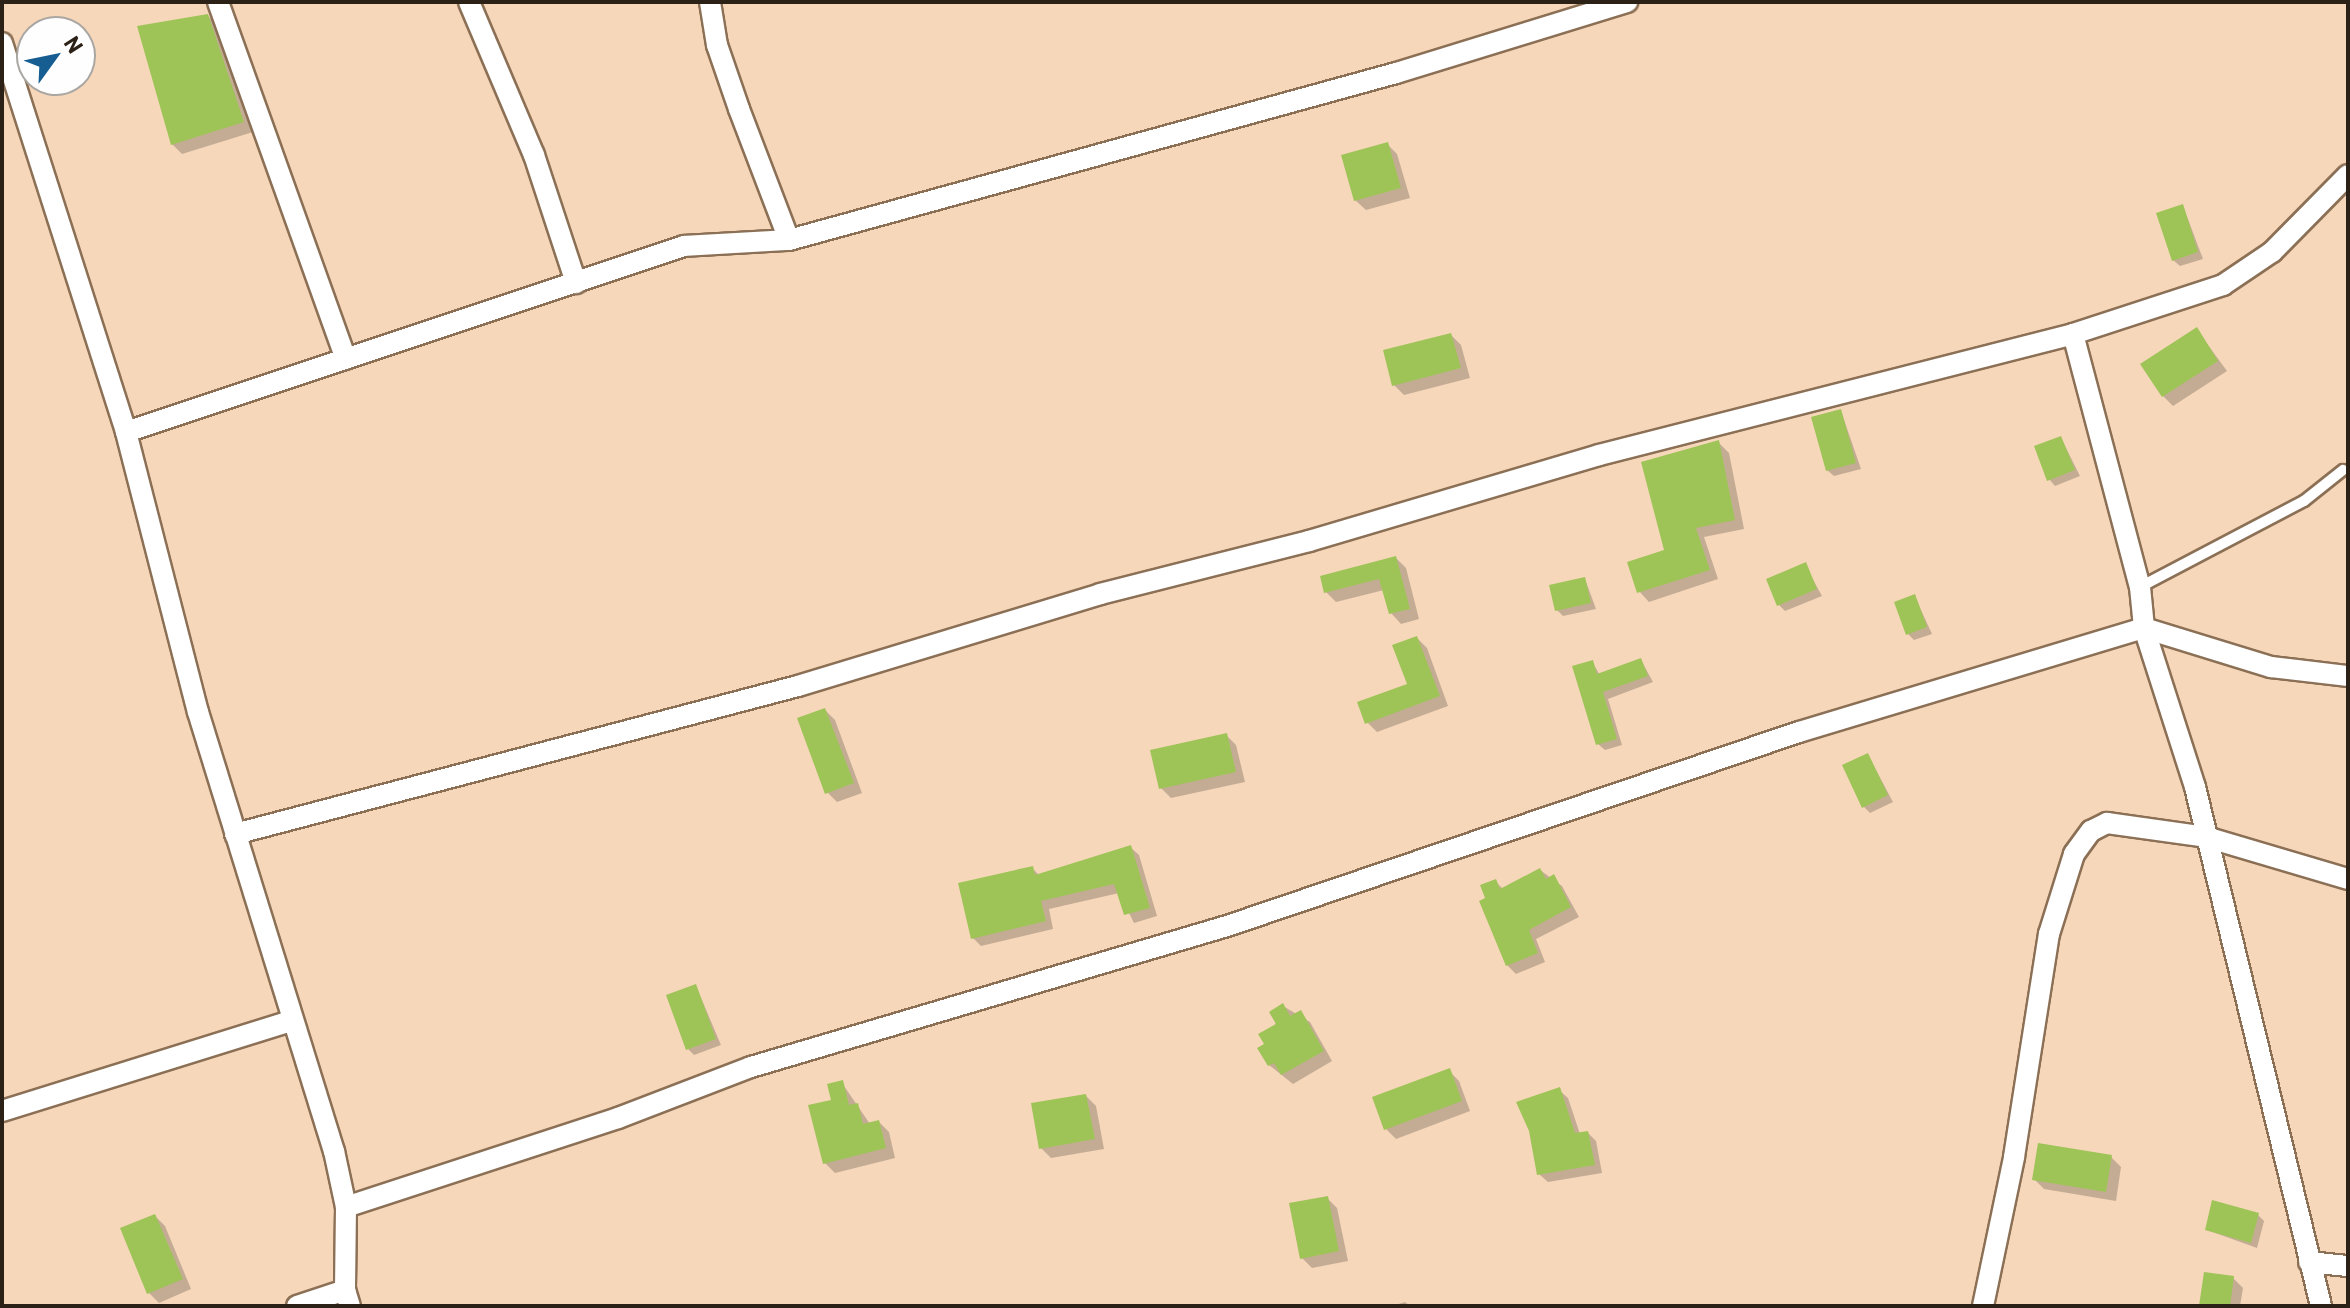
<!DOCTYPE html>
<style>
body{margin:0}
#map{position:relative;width:2350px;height:1308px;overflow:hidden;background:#f6d7ba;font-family:Barlow,sans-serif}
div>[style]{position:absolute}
.shadow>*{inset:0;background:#0003}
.building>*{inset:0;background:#9ec457}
.roads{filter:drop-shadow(2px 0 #8b7056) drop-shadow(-2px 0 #8b7056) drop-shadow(0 2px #8b7056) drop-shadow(0 -2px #8b7056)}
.service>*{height:10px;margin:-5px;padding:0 5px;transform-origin:5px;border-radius:5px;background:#fff}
.minor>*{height:20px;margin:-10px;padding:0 10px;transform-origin:10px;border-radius:10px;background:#fff}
span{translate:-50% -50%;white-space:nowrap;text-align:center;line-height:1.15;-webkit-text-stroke:6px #fefefe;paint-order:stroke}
.frame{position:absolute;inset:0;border:4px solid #2c2116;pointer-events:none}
.north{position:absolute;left:16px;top:16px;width:80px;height:80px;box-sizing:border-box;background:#fefefe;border:2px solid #aaa6a1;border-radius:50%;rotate:57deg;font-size:22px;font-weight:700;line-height:32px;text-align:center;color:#2c2116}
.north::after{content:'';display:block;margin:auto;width:28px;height:36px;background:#165d91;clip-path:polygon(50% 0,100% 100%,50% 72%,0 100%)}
</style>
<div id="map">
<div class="shadow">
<i style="clip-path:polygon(208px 16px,218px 26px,253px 132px,182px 154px,172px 144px)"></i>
<i style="clip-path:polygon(1387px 144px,1397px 154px,1410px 198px,1366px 210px,1355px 200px)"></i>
<i style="clip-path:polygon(2183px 206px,2203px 259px,2180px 266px,2173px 260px)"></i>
<i style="clip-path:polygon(2197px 330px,2227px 371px,2173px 406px,2163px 396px)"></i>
<i style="clip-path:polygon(1451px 335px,1461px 345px,1470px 378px,1404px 395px,1394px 385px)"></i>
<i style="clip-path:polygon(1841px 411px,1861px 469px,1834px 476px,1827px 470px)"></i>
<i style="clip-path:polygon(2061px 438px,2080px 476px,2055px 486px,2049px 479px)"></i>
<i style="clip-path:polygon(1719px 443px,1729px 453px,1744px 529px,1704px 537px,1718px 579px,1649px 602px,1639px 591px,1666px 551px)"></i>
<i style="clip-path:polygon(1396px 558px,1406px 568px,1419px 619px,1401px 624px,1391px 613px,1384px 590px,1336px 602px,1326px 592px)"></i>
<i style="clip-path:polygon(1805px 565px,1822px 596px,1785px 611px,1778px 604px)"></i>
<i style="clip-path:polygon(1585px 579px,1596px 609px,1563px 616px,1557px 610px)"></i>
<i style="clip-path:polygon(1915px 597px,1932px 634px,1914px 640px,1908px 634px)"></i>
<i style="clip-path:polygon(1417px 638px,1427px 648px,1448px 706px,1377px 732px,1367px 722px,1409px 685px)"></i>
<i style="clip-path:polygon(1641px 660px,1653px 682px,1608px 699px,1622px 745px,1605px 750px,1598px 744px,1592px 662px,1600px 675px)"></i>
<i style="clip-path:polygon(825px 710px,835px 720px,862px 793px,837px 802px,827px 792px)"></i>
<i style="clip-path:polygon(1226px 735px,1236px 745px,1245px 782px,1171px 798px,1161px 788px)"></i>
<i style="clip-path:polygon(1868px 755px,1893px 802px,1870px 813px,1864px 807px)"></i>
<i style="clip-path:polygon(1130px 847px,1139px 855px,1157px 916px,1134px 923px,1119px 893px,1049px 909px,1053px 929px,981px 946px,973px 938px,1032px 868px,1039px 875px)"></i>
<i style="clip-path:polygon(1540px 870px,1562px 886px,1579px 917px,1536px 939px,1545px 962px,1516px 974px,1507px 965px,1488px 900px,1495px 881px,1504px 890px)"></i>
<i style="clip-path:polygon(696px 986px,721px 1045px,694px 1055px,688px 1049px)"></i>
<i style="clip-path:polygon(1283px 1006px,1310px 1022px,1332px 1061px,1293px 1084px,1269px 1065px,1266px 1045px)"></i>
<i style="clip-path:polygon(1449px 1071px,1459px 1081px,1470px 1111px,1396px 1139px,1386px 1129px)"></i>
<i style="clip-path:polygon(842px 1083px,870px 1124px,879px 1122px,889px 1132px,895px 1158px,835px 1173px,825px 1163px,833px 1101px)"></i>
<i style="clip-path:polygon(1559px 1090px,1568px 1098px,1580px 1134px,1588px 1133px,1596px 1141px,1602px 1173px,1548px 1182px,1539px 1174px)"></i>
<i style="clip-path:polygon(1086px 1096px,1096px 1106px,1104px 1149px,1051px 1158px,1041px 1148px)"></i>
<i style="clip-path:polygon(2111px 1157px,2121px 1167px,2116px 1201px,2044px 1189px,2034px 1179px)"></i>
<i style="clip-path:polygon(1327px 1198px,1337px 1208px,1348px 1261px,1312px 1268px,1302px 1258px)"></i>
<i style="clip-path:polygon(2258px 1215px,2264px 1221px,2257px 1248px,2207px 1230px)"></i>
<i style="clip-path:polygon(155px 1216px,165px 1226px,191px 1289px,159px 1303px,149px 1293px)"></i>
<i style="clip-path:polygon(2233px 1278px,2243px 1288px,2240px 1306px,2201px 1306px)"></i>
<i style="clip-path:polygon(1405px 1302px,1410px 1306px,1392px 1306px)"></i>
</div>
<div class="building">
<i style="clip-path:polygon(208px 14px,244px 122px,171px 145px,137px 26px)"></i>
<i style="clip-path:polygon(1388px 142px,1401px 188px,1354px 201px,1341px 155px)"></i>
<i style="clip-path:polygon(2183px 204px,2198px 252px,2172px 261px,2156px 213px)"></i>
<i style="clip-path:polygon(2197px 327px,2218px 361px,2162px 397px,2140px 364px)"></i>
<i style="clip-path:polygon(1451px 333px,1461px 368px,1392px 386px,1383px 350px)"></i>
<i style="clip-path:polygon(1841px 409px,1856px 463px,1826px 471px,1811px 417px)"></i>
<i style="clip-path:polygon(2061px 436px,2075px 470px,2047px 481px,2034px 446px)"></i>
<i style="clip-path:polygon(1719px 440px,1735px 520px,1696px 528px,1710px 570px,1637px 593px,1627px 562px,1664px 550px,1641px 462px)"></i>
<i style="clip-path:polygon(1396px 556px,1410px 609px,1389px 614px,1379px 579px,1324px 593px,1320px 576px)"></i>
<i style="clip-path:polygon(1806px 562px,1817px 589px,1777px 606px,1766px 579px)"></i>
<i style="clip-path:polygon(1585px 577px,1591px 603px,1555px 611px,1549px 585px)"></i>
<i style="clip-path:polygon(1915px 594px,1927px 627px,1906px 635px,1894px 602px)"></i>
<i style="clip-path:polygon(1417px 636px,1440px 696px,1365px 724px,1357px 702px,1407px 684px,1392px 645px)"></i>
<i style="clip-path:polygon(1641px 658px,1648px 676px,1603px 692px,1617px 739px,1596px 745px,1572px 666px,1593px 660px,1597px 674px)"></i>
<i style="clip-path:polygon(825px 708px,854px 783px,825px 794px,797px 718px)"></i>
<i style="clip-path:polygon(1227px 733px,1236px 772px,1159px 789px,1150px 750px)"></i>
<i style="clip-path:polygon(1868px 753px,1888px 795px,1862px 808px,1842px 765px)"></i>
<i style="clip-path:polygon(1131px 845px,1150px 908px,1124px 915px,1114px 884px,1041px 901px,1046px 921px,971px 939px,958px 883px,1033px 866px,1035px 875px)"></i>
<i style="clip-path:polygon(1540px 868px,1546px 879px,1554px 874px,1571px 907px,1529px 930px,1538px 953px,1506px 966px,1479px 901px,1485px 898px,1480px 885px,1496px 879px,1500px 889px)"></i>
<i style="clip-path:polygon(696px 984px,716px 1039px,686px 1050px,666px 995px)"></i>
<i style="clip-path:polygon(1283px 1003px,1290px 1016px,1301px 1010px,1324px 1051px,1281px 1075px,1274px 1063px,1268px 1066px,1257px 1048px,1264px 1044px,1258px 1034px,1276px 1024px,1269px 1012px)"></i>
<i style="clip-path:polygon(1450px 1068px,1462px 1101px,1384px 1130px,1372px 1097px)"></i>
<i style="clip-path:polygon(843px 1080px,849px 1105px,858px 1103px,863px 1124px,879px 1120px,886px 1148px,823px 1164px,808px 1105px,831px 1100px,827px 1084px)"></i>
<i style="clip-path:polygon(1560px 1087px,1575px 1133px,1588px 1131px,1595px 1165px,1537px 1175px,1529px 1131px,1516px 1102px)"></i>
<i style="clip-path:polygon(1086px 1094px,1095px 1139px,1039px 1149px,1031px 1103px)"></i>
<i style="clip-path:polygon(2038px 1143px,2112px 1155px,2106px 1192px,2032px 1180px)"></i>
<i style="clip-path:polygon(1328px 1196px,1339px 1251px,1300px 1259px,1289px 1203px)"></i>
<i style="clip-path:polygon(2212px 1200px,2259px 1213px,2251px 1243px,2205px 1230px)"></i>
<i style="clip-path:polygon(155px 1214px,183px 1279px,147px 1294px,120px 1228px)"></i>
<i style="clip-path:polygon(2204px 1272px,2234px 1276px,2230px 1306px,2199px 1306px)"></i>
</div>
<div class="roads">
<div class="service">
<i style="left:2140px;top:587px;width:185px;rotate:-27.7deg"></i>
<i style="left:2304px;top:501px;width:50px;rotate:-38.5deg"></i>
</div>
<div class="minor">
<i style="left:218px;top:2px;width:379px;rotate:70.3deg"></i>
<i style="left:469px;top:2px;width:166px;rotate:67deg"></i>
<i style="left:534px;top:155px;width:135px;rotate:71.8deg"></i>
<i style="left:710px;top:2px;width:44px;rotate:80.8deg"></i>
<i style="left:717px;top:45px;width:68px;rotate:71deg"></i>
<i style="left:739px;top:109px;width:140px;rotate:69.1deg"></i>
<i style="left:2px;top:43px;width:408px;rotate:72.3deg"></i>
<i style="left:126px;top:432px;width:289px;rotate:75.6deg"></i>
<i style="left:198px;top:712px;width:460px;rotate:72.8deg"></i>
<i style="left:334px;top:1151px;width:57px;rotate:77.9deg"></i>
<i style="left:346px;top:1207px;width:83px;rotate:90.7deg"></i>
<i style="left:345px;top:1290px;width:17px;rotate:73deg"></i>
<i style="left:2073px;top:334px;width:262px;rotate:75.2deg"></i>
<i style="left:2140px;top:587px;width:41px;rotate:84.4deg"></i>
<i style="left:2144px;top:628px;width:167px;rotate:72.2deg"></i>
<i style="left:2195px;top:787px;width:534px;rotate:76.35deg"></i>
<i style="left:126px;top:432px;width:588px;rotate:-18.43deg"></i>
<i style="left:684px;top:246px;width:105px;rotate:-3.3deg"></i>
<i style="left:789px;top:240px;width:630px;rotate:-15.38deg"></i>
<i style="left:1396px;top:73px;width:242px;rotate:-17.1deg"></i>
<i style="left:235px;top:834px;width:582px;rotate:-14.73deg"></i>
<i style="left:798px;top:686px;width:316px;rotate:-16.9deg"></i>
<i style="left:1100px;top:594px;width:216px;rotate:-14.2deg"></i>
<i style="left:1309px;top:541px;width:302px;rotate:-16.5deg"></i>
<i style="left:1599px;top:455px;width:489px;rotate:-14.3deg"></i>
<i style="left:2073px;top:334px;width:158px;rotate:-18.1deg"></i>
<i style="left:2223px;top:285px;width:59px;rotate:-34deg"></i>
<i style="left:2272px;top:252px;width:108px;rotate:-45.4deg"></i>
<i style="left:2px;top:1111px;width:303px;rotate:-17.3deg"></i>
<i style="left:346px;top:1207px;width:286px;rotate:-18.1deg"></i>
<i style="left:618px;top:1118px;width:142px;rotate:-21deg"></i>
<i style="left:751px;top:1067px;width:500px;rotate:-16.5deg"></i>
<i style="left:1230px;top:925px;width:601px;rotate:-18.74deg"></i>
<i style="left:1799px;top:732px;width:360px;rotate:-16.8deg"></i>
<i style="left:2144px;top:628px;width:133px;rotate:17.1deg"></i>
<i style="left:2271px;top:667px;width:78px;rotate:6.7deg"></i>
<i style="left:2309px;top:1262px;width:39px;rotate:6deg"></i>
<i style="left:297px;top:1306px;width:51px;rotate:-18.4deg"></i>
<i style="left:1983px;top:1306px;width:152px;rotate:-78.2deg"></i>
<i style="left:2014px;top:1157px;width:226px;rotate:-81.1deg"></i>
<i style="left:2049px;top:934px;width:84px;rotate:-72.6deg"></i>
<i style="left:2074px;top:854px;width:29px;rotate:-54deg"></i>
<i style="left:2091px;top:831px;width:18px;rotate:-27deg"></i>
<i style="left:2107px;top:823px;width:100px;rotate:8deg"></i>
<i style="left:2206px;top:837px;width:148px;rotate:16.5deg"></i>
</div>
</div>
<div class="frame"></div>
<div class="north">N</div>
</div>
